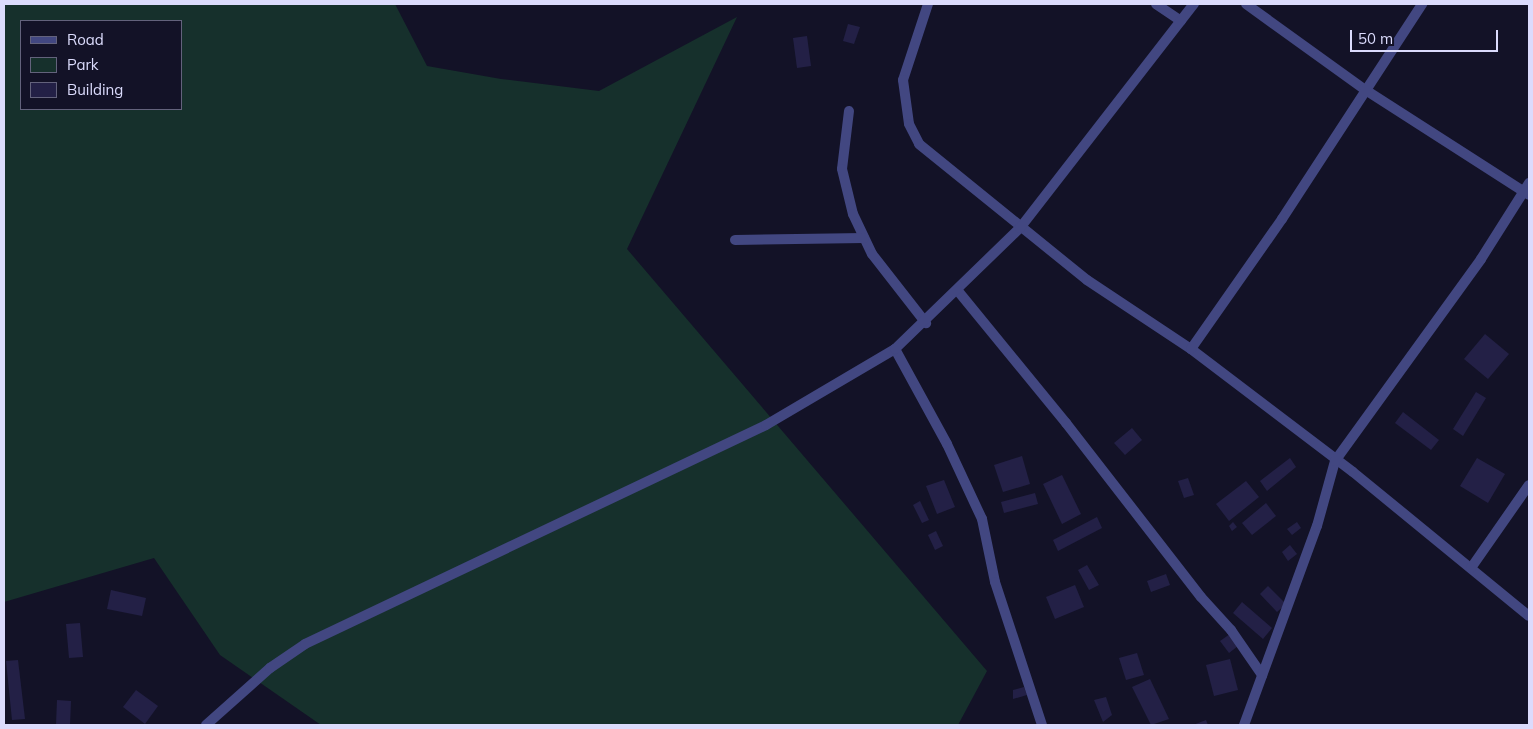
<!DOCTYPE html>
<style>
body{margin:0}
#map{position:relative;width:1533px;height:729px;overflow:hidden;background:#131227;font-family:Mulish,sans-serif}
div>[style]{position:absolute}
.green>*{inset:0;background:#16302c}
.building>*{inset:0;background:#232046}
.minor>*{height:10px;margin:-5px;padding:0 5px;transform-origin:5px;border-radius:5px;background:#424781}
.tertiary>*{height:10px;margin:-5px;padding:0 5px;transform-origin:5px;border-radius:5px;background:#424781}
span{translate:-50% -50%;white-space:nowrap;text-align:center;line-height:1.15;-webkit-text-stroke:4px #131227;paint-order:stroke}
.frame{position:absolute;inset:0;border:5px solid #dbdbfc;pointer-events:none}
.legend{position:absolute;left:20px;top:20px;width:162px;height:90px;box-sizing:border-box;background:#131227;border:1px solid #63627c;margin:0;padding:6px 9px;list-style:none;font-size:15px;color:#dbdbfc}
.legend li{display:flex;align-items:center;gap:10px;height:25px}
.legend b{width:25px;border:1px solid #63627c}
.scale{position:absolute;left:1350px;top:30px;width:148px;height:22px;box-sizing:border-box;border:2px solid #dbdbfc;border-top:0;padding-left:6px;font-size:15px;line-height:18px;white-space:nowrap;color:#dbdbfc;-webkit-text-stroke:4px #131227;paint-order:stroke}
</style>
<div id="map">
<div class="green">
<i style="clip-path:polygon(evenodd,4px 4px,395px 4px,427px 66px,501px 79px,599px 91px,737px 17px,627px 249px,987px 671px,958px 725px,321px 725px,220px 655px,154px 558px,4px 602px,4px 4px,21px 21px,181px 21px,181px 109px,21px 109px,21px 21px)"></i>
</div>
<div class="building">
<i style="clip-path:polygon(848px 24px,860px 27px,854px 44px,843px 41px)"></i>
<i style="clip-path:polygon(807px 36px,811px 66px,797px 68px,793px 38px)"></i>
<i style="clip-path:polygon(1485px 334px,1509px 354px,1488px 379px,1464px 359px)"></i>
<i style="clip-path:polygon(1476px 392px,1486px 398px,1463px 436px,1453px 429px)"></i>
<i style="clip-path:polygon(1403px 412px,1439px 440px,1431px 450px,1395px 423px)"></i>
<i style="clip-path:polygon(1132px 428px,1142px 440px,1125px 455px,1114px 443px)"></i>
<i style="clip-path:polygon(1022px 456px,1030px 484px,1003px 492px,994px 465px)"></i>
<i style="clip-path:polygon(1290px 458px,1296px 467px,1267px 491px,1260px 481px)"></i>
<i style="clip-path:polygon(1477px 458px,1505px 474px,1488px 503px,1460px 486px)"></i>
<i style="clip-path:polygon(1062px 475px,1081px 514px,1062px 524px,1043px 484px)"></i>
<i style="clip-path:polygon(1188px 478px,1194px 495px,1184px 498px,1178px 481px)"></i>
<i style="clip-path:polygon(944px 480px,955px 507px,937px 514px,926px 486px)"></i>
<i style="clip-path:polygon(1246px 481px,1259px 497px,1229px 521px,1216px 504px)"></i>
<i style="clip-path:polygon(1035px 493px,1038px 504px,1004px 513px,1001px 502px)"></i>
<i style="clip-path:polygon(920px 501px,929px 520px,922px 523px,913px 505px)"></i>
<i style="clip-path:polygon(1266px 503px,1276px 516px,1252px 535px,1242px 523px)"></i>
<i style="clip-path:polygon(1097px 517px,1102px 528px,1058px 551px,1053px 540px)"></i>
<i style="clip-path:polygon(1233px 522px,1237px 527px,1232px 531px,1229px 526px)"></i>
<i style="clip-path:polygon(1297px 522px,1301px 528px,1292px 535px,1287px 529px)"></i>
<i style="clip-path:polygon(936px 531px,943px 546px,935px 550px,928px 535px)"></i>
<i style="clip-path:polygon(1290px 545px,1297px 554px,1288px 561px,1282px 552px)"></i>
<i style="clip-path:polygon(1087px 565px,1099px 585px,1089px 590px,1078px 570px)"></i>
<i style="clip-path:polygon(1166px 574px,1170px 585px,1151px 592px,1147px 581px)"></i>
<i style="clip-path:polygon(1075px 585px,1084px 607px,1055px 619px,1046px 597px)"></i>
<i style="clip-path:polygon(1268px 586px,1286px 604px,1277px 612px,1260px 594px)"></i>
<i style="clip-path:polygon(111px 590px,146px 598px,142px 616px,107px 609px)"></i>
<i style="clip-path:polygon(1242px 602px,1272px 628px,1263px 639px,1233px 613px)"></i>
<i style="clip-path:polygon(80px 623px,83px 657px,69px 658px,66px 624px)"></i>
<i style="clip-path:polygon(1230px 634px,1238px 646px,1229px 653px,1220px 641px)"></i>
<i style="clip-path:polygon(1137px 653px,1144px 675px,1126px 680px,1119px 658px)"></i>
<i style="clip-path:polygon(1230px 659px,1238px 690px,1214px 696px,1206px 665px)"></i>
<i style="clip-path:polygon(18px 660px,25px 719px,12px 720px,6px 661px)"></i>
<i style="clip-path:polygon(1150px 679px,1169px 719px,1151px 725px,1132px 687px)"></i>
<i style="clip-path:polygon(1024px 687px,1027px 695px,1013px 699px,1013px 690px)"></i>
<i style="clip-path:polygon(136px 690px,158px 706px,145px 724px,123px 707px)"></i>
<i style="clip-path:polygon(1106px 697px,1112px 715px,1103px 722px,1094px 700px)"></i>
<i style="clip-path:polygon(57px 700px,71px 701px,70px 725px,56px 725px)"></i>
<i style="clip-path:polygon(1206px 720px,1208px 725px,1193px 725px)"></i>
</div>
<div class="minor">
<i style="left:928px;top:4px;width:80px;rotate:108.2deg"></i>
<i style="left:903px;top:80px;width:44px;rotate:82.2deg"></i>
<i style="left:909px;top:124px;width:22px;rotate:63deg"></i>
<i style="left:919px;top:144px;width:216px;rotate:39deg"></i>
<i style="left:1087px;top:280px;width:125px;rotate:33.6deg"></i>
<i style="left:1191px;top:349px;width:203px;rotate:37.2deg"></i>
<i style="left:1353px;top:472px;width:227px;rotate:39.3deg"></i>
<i style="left:1156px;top:4px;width:30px;rotate:34deg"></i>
<i style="left:1246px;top:4px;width:145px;rotate:35.8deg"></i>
<i style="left:1364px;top:89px;width:196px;rotate:32.7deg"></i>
<i style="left:849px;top:111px;width:58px;rotate:96.9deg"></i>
<i style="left:842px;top:169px;width:46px;rotate:76.3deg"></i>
<i style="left:853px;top:214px;width:44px;rotate:64.6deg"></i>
<i style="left:872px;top:254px;width:88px;rotate:52deg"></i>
<i style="left:735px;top:240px;width:129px;rotate:-0.9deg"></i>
<i style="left:958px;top:291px;width:171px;rotate:50.7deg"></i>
<i style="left:1066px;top:423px;width:220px;rotate:52.2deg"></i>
<i style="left:1201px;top:597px;width:45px;rotate:47.7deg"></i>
<i style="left:1231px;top:630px;width:55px;rotate:55.4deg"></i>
<i style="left:895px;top:349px;width:108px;rotate:61.3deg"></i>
<i style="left:947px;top:444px;width:83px;rotate:65deg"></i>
<i style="left:982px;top:519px;width:64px;rotate:78.3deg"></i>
<i style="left:995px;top:582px;width:151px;rotate:71.8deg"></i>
<i style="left:1191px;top:349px;width:159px;rotate:-55deg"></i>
<i style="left:1282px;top:219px;width:257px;rotate:-56.9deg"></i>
<i style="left:1471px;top:568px;width:101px;rotate:-55.1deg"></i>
<i style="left:1244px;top:725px;width:212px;rotate:-69.9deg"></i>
<i style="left:1317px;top:526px;width:67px;rotate:-74.5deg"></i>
<i style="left:1335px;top:461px;width:249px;rotate:-54.1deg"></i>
<i style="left:1481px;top:259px;width:90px;rotate:-57.7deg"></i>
</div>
<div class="tertiary">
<i style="left:206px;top:725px;width:86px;rotate:-41.7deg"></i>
<i style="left:270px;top:668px;width:42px;rotate:-34.4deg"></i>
<i style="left:305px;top:644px;width:510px;rotate:-25.41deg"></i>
<i style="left:766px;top:425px;width:150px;rotate:-30.5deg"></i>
<i style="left:895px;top:349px;width:174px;rotate:-44.1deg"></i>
<i style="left:1020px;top:228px;width:284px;rotate:-52.2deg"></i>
</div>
<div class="frame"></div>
<ul class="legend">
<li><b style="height:6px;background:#424781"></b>Road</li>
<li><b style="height:14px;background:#16302c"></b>Park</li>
<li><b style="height:14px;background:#232046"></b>Building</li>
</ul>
<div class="scale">50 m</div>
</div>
